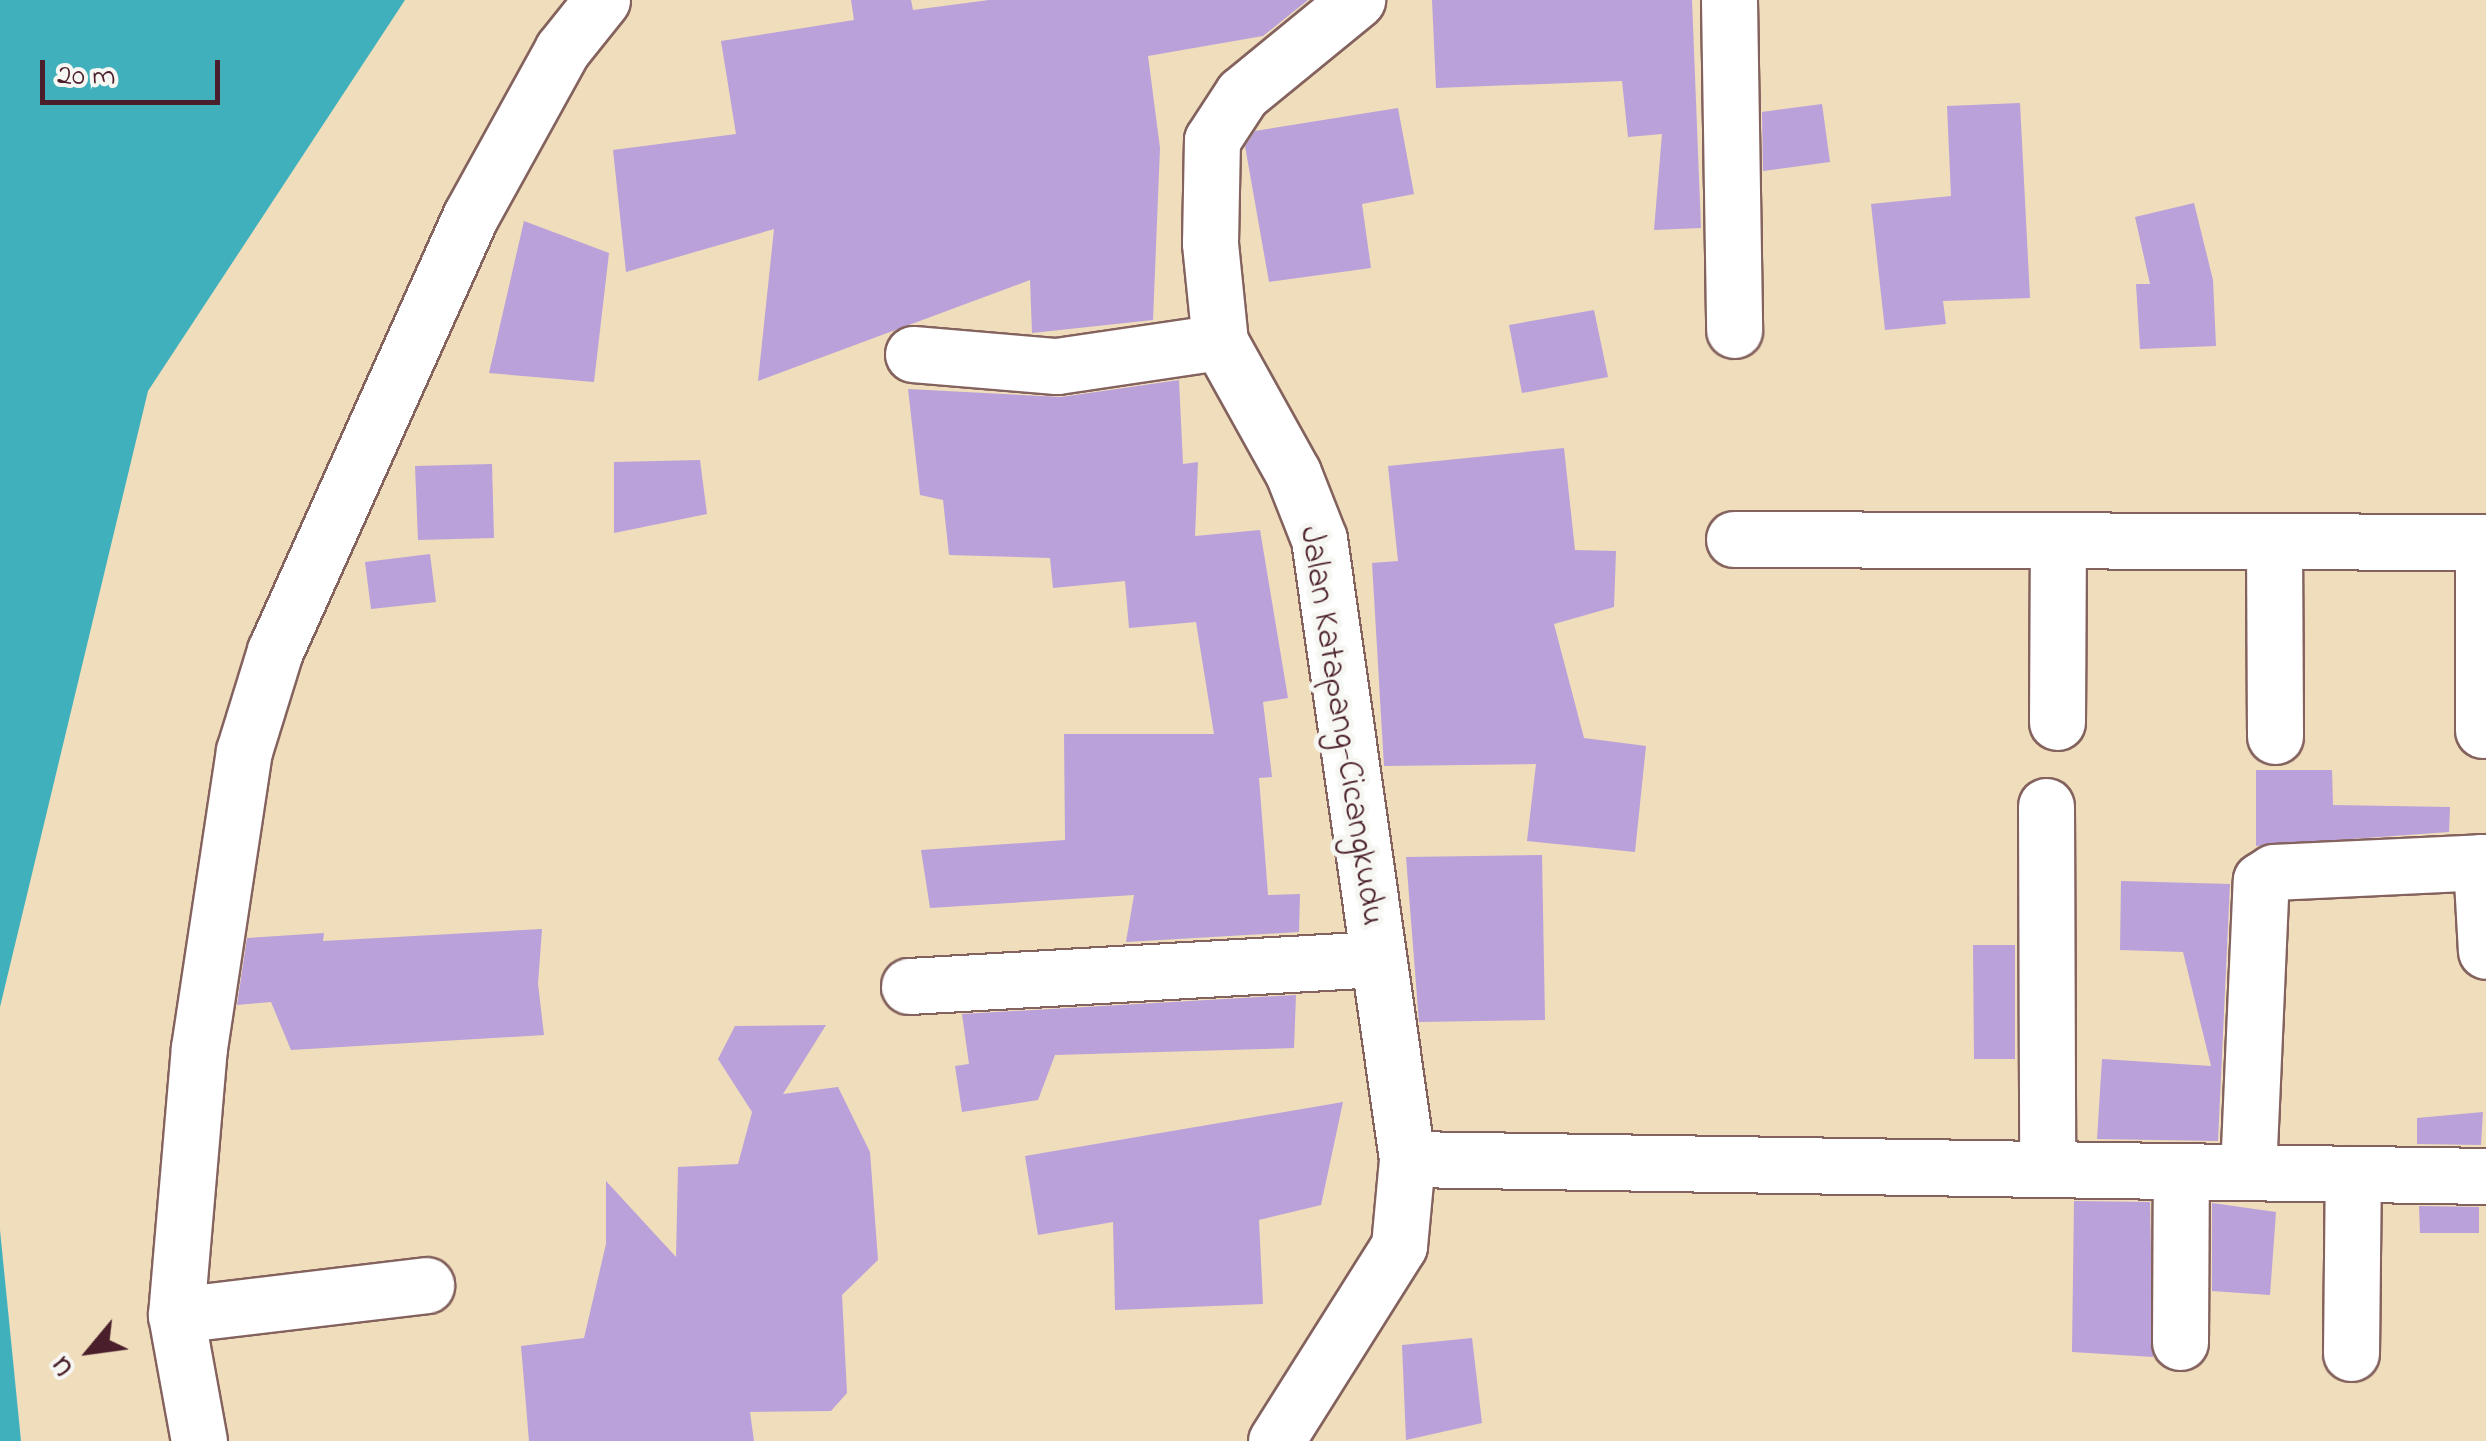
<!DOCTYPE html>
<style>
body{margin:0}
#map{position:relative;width:2486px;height:1441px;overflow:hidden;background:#efddbc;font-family:"Indie Flower",sans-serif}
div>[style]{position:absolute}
.water>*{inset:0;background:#41b0bd}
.building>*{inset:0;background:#baa1d9}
.roads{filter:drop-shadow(2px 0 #84625e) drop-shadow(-2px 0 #84625e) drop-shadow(0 2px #84625e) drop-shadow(0 -2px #84625e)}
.minor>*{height:55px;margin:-27.5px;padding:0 27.5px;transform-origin:27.5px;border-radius:27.5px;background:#fff}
span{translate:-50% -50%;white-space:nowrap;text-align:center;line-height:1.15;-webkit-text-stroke:10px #f6f6f2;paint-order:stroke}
.street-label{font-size:35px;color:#4a1f2b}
.north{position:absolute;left:40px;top:1301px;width:100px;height:100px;-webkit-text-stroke:8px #f6f6f2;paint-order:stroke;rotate:241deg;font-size:28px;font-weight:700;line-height:40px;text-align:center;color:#4a1f2b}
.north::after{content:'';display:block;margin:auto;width:35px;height:45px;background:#4a1f2b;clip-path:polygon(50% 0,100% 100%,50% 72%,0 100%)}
.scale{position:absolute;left:40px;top:60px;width:180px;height:45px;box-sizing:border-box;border:5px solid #4a1f2b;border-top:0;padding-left:12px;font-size:30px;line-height:35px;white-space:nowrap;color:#4a1f2b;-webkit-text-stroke:8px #f6f6f2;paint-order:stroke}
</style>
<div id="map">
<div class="water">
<i style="clip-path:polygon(0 0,405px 0,148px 391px,0 1007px)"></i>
<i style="clip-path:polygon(0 1230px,21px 1441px,0 1441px)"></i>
</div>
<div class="building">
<i style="clip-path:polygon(851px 0,911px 0,913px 10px,989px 0,1308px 0,1263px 36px,1148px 56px,1160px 148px,1153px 320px,1032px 333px,1030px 280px,758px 381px,774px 229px,626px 272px,613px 150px,736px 134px,721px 41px,854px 20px)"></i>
<i style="clip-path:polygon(1432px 0,1692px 0,1701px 228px,1654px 230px,1662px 134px,1628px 137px,1622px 81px,1436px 88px)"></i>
<i style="clip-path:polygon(2020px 103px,2030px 298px,1943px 301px,1946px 324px,1885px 330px,1871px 204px,1951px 196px,1947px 106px)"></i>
<i style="clip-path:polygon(1822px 104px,1830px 162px,1763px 171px,1762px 112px)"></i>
<i style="clip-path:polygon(1398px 108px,1414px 194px,1362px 204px,1371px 268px,1269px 282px,1245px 146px,1255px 131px)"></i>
<i style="clip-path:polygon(2194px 203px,2213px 280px,2216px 346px,2140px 349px,2136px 284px,2150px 284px,2135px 217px)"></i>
<i style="clip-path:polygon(524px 221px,609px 253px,594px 382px,489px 373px)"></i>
<i style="clip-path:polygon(1594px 310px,1608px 377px,1522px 393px,1509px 325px)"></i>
<i style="clip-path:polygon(1179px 380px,1183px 464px,1198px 462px,1195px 536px,1260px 530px,1288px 698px,1263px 702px,1272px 777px,1259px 778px,1268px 895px,1300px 894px,1299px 932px,1126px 942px,1134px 895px,930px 908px,921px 850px,1065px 840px,1064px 734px,1214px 734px,1196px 622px,1129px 628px,1125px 581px,1053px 588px,1050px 558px,949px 555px,943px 500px,920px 495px,908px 389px,1061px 397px)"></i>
<i style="clip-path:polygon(1564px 448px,1575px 550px,1616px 551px,1614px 607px,1554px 624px,1584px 738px,1646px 746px,1635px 852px,1527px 841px,1536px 764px,1384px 766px,1372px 563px,1398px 561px,1388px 466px)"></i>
<i style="clip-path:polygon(700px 460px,707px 514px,614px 533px,614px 462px)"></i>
<i style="clip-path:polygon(492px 464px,494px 538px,418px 540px,415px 466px)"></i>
<i style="clip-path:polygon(430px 554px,436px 602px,371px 609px,365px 562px)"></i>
<i style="clip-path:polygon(2256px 770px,2332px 770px,2333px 805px,2450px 807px,2449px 832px,2256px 846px)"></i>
<i style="clip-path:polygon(1542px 855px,1545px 1020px,1419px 1022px,1406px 857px)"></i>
<i style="clip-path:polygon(2121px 881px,2230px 884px,2218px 1141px,2097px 1139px,2102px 1059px,2211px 1066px,2183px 952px,2120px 950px)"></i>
<i style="clip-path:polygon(542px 929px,538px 984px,544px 1035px,291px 1050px,271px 1002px,237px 1005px,247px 938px,324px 933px,323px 941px)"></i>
<i style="clip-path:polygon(1973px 945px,2015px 945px,2015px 1059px,1974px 1059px)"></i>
<i style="clip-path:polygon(1296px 995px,1294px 1048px,1055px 1055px,1038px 1100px,962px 1112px,955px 1066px,969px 1064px,962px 1014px)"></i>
<i style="clip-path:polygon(826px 1025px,783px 1094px,838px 1087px,870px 1152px,878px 1260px,842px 1295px,847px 1393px,831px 1411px,750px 1412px,754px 1441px,529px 1441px,521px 1346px,584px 1338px,606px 1244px,606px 1181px,676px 1257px,678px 1167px,738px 1164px,752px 1112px,718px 1059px,735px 1026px)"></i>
<i style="clip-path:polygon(1343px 1102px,1321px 1205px,1259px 1220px,1263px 1304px,1115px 1310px,1113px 1222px,1038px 1235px,1025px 1156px)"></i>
<i style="clip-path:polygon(2483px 1112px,2481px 1145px,2417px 1144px,2417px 1118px)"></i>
<i style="clip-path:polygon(2074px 1201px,2150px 1202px,2153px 1357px,2072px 1352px)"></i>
<i style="clip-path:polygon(2212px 1203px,2276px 1212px,2270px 1295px,2212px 1291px)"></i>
<i style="clip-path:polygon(2419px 1206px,2479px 1207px,2479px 1233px,2420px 1233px)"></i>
<i style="clip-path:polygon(1472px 1338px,1482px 1423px,1406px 1440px,1402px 1345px)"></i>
</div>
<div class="roads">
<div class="minor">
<i style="left:1729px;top:0;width:330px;rotate:89.1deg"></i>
<i style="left:913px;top:354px;width:144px;rotate:4.8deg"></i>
<i style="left:1057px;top:366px;width:165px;rotate:-8.4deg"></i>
<i style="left:1734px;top:539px;width:752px;rotate:0.23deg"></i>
<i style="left:2274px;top:542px;width:194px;rotate:89.7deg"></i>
<i style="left:2483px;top:542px;width:188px;rotate:90deg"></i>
<i style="left:2057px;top:722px;width:182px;rotate:-89.7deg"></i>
<i style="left:2046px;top:806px;width:363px;rotate:89.8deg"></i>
<i style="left:2481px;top:862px;width:89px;rotate:86.8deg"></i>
<i style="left:909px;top:986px;width:468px;rotate:-3.3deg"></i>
<i style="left:1407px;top:1159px;width:1079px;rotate:0.9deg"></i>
<i style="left:2248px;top:1172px;width:292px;rotate:-87.5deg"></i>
<i style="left:2261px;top:880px;width:15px;rotate:-32deg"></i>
<i style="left:2274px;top:872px;width:212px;rotate:-2.7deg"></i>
<i style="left:176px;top:1315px;width:252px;rotate:-6.8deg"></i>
<i style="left:2180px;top:1342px;width:170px;rotate:-89.7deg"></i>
<i style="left:2351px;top:1353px;width:179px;rotate:-89.4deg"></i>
<i style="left:199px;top:1441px;width:128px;rotate:-100.3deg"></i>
<i style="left:176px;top:1315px;width:268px;rotate:-85.1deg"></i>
<i style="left:199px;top:1048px;width:300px;rotate:-81.4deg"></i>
<i style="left:244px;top:751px;width:105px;rotate:-72.8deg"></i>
<i style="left:275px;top:651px;width:476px;rotate:-65.8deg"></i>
<i style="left:470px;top:217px;width:191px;rotate:-61.1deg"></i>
<i style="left:562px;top:50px;width:64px;rotate:-51.3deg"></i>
<i style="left:1276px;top:1441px;width:231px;rotate:-57.8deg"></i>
<i style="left:1399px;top:1246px;width:87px;rotate:-84.7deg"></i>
<i style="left:1407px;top:1159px;width:626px;rotate:-98.08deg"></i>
<i style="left:1319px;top:539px;width:71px;rotate:-111.5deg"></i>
<i style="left:1293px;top:473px;width:150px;rotate:-119.1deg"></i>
<i style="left:1220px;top:342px;width:100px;rotate:-95.8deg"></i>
<i style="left:1210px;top:243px;width:103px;rotate:-88.9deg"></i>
<i style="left:1212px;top:140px;width:55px;rotate:-56.9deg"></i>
<i style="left:1242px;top:94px;width:149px;rotate:-39.3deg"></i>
</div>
</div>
<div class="street-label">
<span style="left:1341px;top:726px;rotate:81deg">Jalan Katapang-Cicangkudu</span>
</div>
<div class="north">U</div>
<div class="scale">20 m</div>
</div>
